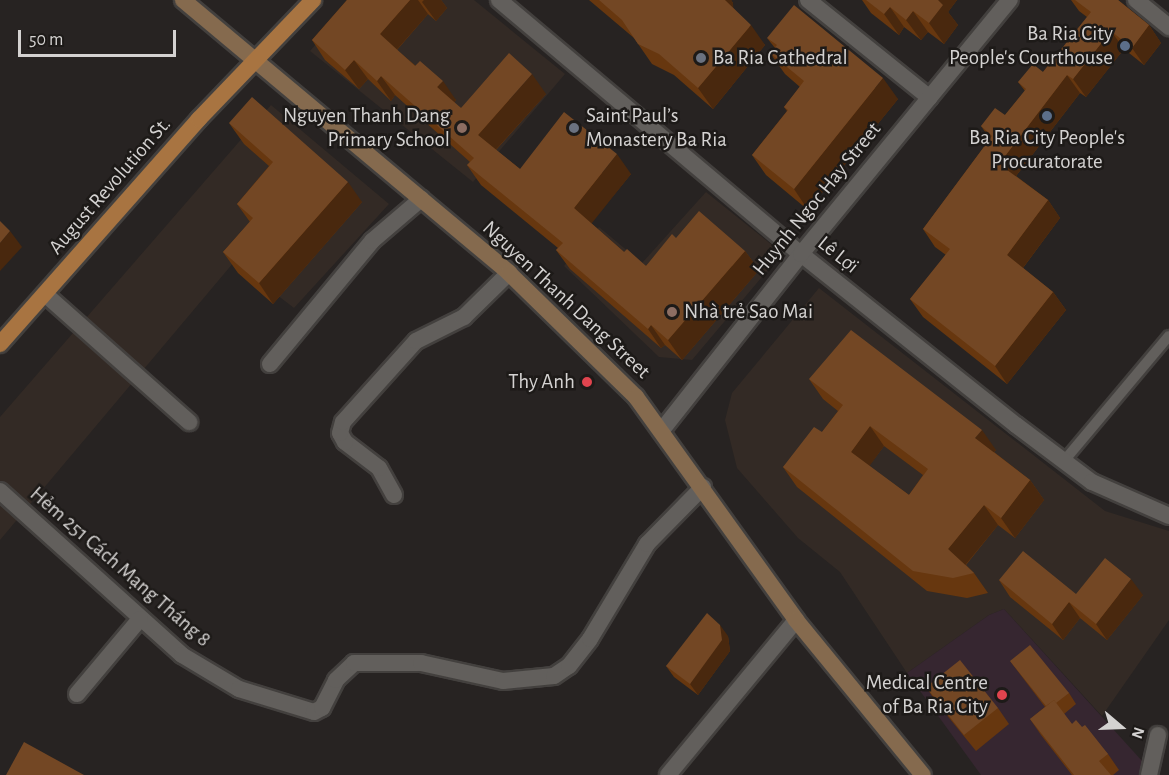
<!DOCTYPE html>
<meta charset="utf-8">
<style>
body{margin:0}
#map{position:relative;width:1169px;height:775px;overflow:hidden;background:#272322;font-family:"Alegreya Sans",sans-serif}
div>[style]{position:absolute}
.built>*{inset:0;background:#332a25}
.medical>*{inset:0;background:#362630}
.roads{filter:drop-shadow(2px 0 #43403e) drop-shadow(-2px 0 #43403e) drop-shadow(0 2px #43403e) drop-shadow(0 -2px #43403e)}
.service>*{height:10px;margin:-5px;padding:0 5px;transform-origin:5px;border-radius:5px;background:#625f5c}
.minor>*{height:16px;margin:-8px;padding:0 8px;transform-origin:8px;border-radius:8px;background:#625f5c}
.secondary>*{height:16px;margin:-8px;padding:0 8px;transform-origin:8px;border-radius:8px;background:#856a4e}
.primary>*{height:16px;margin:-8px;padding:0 8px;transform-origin:8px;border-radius:8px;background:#a87441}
.wall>*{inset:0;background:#67370f}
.shaded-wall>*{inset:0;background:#49280e}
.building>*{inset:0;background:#734724}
.dots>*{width:16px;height:16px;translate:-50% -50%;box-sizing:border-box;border:3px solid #1d1a18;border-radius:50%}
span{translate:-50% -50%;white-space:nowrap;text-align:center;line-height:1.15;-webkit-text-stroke:5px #1d1a18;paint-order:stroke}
.poi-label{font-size:21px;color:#d4d2d1}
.right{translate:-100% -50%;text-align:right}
.left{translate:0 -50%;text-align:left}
.street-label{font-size:21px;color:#d4d2d1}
.north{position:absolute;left:1091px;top:697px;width:60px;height:60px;-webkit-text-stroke:4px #1d1a18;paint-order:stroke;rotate:109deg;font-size:16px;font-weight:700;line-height:24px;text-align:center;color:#d4d2d1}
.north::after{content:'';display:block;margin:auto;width:21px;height:27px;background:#d4d2d1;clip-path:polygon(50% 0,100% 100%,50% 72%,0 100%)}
.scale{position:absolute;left:18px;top:30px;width:158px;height:27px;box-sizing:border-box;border:3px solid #d4d2d1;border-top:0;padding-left:8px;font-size:18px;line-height:21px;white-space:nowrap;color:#d4d2d1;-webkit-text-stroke:4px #1d1a18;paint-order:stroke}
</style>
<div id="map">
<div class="built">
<i style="clip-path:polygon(354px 0,474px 0,565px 74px,473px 182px,310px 51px)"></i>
<i style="clip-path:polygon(271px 105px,389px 204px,294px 308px,234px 262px,0 540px,0 417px)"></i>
<i style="clip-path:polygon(706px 192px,782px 253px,692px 360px,659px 357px,564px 266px,599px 227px,642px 263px)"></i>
<i style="clip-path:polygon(819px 288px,1105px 511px,1169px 531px,1169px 620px,1102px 716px,1004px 609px,989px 615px,907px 673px,840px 572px,798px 538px,737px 468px,725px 420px,732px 393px)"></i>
</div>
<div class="medical">
<i style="clip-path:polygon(1004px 609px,1143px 762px,1141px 775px,981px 775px,907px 673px,989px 615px)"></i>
</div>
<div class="roads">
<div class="service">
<i style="left:1064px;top:461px;width:163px;rotate:-50deg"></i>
</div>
<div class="minor">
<i style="left:499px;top:0;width:395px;rotate:40.1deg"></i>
<i style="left:801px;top:254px;width:275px;rotate:38.5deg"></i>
<i style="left:1016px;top:425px;width:95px;rotate:36.9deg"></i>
<i style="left:1092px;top:482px;width:84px;rotate:23.8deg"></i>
<i style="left:808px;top:0;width:156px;rotate:38.8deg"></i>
<i style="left:1136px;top:0;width:43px;rotate:39.3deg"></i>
<i style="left:45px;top:294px;width:193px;rotate:41.6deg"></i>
<i style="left:270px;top:364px;width:160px;rotate:-50.3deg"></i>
<i style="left:372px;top:241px;width:65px;rotate:-40.6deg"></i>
<i style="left:662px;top:430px;width:224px;rotate:-51.7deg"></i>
<i style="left:801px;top:254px;width:329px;rotate:-50.6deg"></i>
<i style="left:0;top:491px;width:245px;rotate:42deg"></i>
<i style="left:182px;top:655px;width:66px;rotate:30.8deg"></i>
<i style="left:239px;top:689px;width:78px;rotate:17deg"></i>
<i style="left:314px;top:712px;width:9px;rotate:-27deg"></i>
<i style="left:322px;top:708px;width:31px;rotate:-63deg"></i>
<i style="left:336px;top:680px;width:25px;rotate:-43deg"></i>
<i style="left:354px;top:663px;width:67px"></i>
<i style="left:421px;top:663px;width:84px;rotate:12.4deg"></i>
<i style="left:503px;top:681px;width:51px;rotate:-5.6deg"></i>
<i style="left:554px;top:676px;width:18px;rotate:-34deg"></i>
<i style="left:569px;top:666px;width:34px;rotate:-52deg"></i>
<i style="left:590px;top:639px;width:111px;rotate:-59deg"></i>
<i style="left:647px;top:544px;width:80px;rotate:-45.5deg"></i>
<i style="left:394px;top:495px;width:31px;rotate:-119deg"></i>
<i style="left:379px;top:468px;width:43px;rotate:-142.6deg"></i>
<i style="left:345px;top:442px;width:10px;rotate:-119deg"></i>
<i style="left:340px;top:433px;width:11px;rotate:-75deg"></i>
<i style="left:343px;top:422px;width:109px;rotate:-48deg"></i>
<i style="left:416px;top:341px;width:54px;rotate:-26.6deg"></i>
<i style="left:464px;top:317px;width:63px;rotate:-44.4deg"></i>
<i style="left:77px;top:694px;width:98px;rotate:-50deg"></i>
<i style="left:668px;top:775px;width:201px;rotate:-50.4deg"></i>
<i style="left:1149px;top:775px;width:41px;rotate:-77.3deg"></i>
</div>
<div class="secondary">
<i style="left:183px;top:0;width:425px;rotate:39.9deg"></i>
<i style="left:509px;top:273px;width:177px;rotate:44.3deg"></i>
<i style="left:636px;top:397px;width:274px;rotate:54.3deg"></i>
<i style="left:796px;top:620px;width:200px;rotate:50.7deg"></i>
</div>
<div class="primary">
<i style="left:0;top:344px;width:300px;rotate:-48.5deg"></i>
<i style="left:199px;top:119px;width:165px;rotate:-46.2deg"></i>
</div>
</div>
<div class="wall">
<i style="clip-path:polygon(347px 0,441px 0,447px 8px,436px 21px,428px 14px,397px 50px,456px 100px,454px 103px,461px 108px,546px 94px,496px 150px,520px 169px,631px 174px,591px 223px,624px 252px,646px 266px,676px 238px,745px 251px,759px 270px,682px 360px,665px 345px,661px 348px,570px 269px,556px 250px,558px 248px,481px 185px,467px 165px,470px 162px,395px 95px,391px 101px,368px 79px,359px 89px,325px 60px,312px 40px)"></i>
<i style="clip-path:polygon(589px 0,731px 0,733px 3px,733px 8px,765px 45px,713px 109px,674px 75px,652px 64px,634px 38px)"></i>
<i style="clip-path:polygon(862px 0,957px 0,948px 12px,958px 25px,944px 44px,928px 32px,921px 40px,904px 27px,899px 35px,871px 13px)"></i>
<i style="clip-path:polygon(1071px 0,1118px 0,1149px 25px,1161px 43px,1144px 65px,1124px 49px,1086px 97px,1080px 93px,1016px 176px,1048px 200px,1060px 218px,1023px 268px,1053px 292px,1066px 310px,1007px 384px,923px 317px,910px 299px,946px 255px,935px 247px,923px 229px,990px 139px,981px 126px,1005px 115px,1025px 91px,1018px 82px,1043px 72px,1087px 17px,1079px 11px)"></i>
<i style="clip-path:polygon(767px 38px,898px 99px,808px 210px,766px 175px,752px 155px,787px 111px,784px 107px,800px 87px,785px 74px,770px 53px,775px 48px)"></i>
<i style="clip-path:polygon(229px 123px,362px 202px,273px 304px,238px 273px,223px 252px,250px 222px,237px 204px,269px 166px,244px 144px)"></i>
<i style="clip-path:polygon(evenodd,809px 379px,996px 450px,994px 452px,1030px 480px,1044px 500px,1015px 538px,998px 525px,966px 565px,974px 573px,988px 593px,967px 598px,927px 591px,797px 487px,783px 467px,822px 432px,838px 411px,823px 399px,809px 379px,884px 446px,923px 475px,909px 495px,869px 466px,884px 446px)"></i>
<i style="clip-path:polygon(999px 580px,1076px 594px,1143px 595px,1107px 640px,1080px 618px,1063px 640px,1010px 597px)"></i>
<i style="clip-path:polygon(728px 636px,730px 651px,698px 695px,674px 677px,666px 666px)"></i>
<i style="clip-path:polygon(1010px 661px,1069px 693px,1076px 704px,1064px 714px,1072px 724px,1082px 727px,1108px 754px,1119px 770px,1113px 775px,1072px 775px,1041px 735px,1030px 719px,1045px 707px)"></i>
<i style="clip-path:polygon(926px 687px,998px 708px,1009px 724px,976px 751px,937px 703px)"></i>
</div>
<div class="shaded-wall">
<i style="clip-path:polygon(410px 0,418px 0,428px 14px,393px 54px,380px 34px)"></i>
<i style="clip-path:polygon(424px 0,441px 0,447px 8px,436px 21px,422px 2px)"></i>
<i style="clip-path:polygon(723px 0,731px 0,733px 3px,734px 15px)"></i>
<i style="clip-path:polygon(935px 0,957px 0,948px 12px,958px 25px,944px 44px,929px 23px)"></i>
<i style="clip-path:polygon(890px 7px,904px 27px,899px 35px,884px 14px)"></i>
<i style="clip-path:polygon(913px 11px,928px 32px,921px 40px,906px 20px)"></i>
<i style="clip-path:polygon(751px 25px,765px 45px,713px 109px,698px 88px)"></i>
<i style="clip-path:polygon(1149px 25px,1161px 43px,1144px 65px,1132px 48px)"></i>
<i style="clip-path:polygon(1111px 31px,1124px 49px,1086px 97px,1073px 79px)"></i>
<i style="clip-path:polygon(354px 60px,368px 79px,359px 89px,345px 70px)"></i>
<i style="clip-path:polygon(532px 74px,546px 94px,491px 155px,478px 135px)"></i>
<i style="clip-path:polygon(1067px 75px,1080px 93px,1012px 181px,999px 164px)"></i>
<i style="clip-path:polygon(381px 76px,395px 95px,391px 101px,377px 81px)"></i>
<i style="clip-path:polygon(883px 78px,898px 99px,808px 210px,794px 189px)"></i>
<i style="clip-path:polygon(443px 81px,456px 100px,451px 107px,437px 87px)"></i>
<i style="clip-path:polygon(617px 154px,631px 174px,588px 228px,574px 208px)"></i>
<i style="clip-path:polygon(348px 182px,362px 202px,273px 304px,259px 283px)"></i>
<i style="clip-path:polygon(1048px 200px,1060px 218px,1019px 273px,1007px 255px)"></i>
<i style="clip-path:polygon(10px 231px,22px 247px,0 271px,0 243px)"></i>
<i style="clip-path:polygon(745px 251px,759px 270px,682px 360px,668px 340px)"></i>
<i style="clip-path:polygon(1053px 292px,1066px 310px,1007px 384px,995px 366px)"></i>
<i style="clip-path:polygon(651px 325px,665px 345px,661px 348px,648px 329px)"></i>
<i style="clip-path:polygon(870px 426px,884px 446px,865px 472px,851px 452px)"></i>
<i style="clip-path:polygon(982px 430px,996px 450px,989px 458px,975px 438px)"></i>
<i style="clip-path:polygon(1030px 480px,1044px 500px,1015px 538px,1001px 518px)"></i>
<i style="clip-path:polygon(984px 505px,998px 525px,962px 569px,948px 549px)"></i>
<i style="clip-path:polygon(1131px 579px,1143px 595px,1107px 640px,1096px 624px)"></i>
<i style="clip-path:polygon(1069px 602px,1080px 618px,1063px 640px,1052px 624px)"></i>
<i style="clip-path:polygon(720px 625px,728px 636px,730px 651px,698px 695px,690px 684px)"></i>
</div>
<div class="building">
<i style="clip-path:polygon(347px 0,410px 0,380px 34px,415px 66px,420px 61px,443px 81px,437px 87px,461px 108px,509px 53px,532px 74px,478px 135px,520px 169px,564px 112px,617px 154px,574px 208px,624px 252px,627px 249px,646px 266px,672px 234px,676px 238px,699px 211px,745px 251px,668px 340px,651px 325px,648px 329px,556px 250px,563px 243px,467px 165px,474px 158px,381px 76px,377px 81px,354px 60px,345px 70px,312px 40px)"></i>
<i style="clip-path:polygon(599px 0,725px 0,751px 25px,698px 88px,659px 54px,638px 44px,622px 20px)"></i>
<i style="clip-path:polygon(866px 0,938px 0,943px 5px,929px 23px,913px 11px,906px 20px,890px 7px,884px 14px)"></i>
<i style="clip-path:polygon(1075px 0,1118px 0,1149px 25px,1132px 48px,1111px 31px,1073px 79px,1067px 75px,999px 164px,1048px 200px,1007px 255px,1053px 292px,995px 366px,910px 299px,950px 249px,923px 229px,992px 136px,981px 126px,995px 108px,1005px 115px,1026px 89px,1018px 82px,1033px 64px,1043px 72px,1091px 12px)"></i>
<i style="clip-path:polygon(794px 5px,883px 78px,794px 189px,752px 155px,788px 110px,784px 107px,804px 81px,770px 53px,777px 45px,767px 38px)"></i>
<i style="clip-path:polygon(252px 97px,348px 182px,259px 283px,223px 252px,253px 218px,237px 204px,273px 162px,229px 123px)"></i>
<i style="clip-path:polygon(0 221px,10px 231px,0 243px)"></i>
<i style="clip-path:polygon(evenodd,851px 330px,982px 430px,975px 438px,1030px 480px,1001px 518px,984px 505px,948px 549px,974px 573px,953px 578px,913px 571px,783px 467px,814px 427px,822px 432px,843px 405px,809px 379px,851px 330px,870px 426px,928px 469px,909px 495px,851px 452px,870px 426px)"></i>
<i style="clip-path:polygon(1023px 551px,1076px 594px,1105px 558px,1131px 579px,1096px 624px,1069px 602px,1052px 624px,999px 580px)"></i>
<i style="clip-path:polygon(707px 613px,720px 625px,722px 640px,690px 684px,666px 666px)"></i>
<i style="clip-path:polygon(1030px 645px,1069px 693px,1056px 703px,1054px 700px,1046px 706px,1010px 661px)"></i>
<i style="clip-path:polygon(960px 660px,998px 708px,964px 735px,926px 687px)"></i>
<i style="clip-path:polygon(1054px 700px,1072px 724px,1076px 720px,1082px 727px,1085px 725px,1108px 754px,1099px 761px,1111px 775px,1074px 775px,1030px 719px)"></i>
<i style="clip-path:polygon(24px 742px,84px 775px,6px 775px)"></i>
</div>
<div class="dots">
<i style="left:1125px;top:46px;background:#5c6f8a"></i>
<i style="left:701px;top:58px;background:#6b7280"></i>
<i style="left:1047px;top:116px;background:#5c6f8a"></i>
<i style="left:462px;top:128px;background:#8d6e63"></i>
<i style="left:574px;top:128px;background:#6b7280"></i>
<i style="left:672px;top:312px;background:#8d6e63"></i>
<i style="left:587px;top:382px;background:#e0444e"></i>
<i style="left:1002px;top:695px;background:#e0444e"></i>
</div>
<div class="poi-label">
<span class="right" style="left:1113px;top:46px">Ba Ria City<br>People's Courthouse</span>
<span class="left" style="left:713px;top:58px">Ba Ria Cathedral</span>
<span class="right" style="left:450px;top:128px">Nguyen Thanh Dang<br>Primary School</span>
<span class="left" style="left:586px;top:128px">Saint Paul’s<br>Monastery Ba Ria</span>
<span style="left:1047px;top:150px">Ba Ria City People's<br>Procuratorate</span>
<span class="left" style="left:684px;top:312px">Nhà trẻ Sao Mai</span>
<span class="right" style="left:575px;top:382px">Thy Anh</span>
<span class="right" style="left:988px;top:695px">Medical Centre<br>of Ba Ria City</span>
</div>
<div class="street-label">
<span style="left:110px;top:186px;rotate:-49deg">August Revolution St.</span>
<span style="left:817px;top:199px;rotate:-51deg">Huynh Ngoc Hay Street</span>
<span style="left:838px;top:255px;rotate:39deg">Lê Lợi</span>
<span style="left:566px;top:300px;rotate:43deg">Nguyen Thanh Dang Street</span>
<span style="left:120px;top:567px;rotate:41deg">Hẻm 251 Cách Mạng Tháng 8</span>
</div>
<div class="north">N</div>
<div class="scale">50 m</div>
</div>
